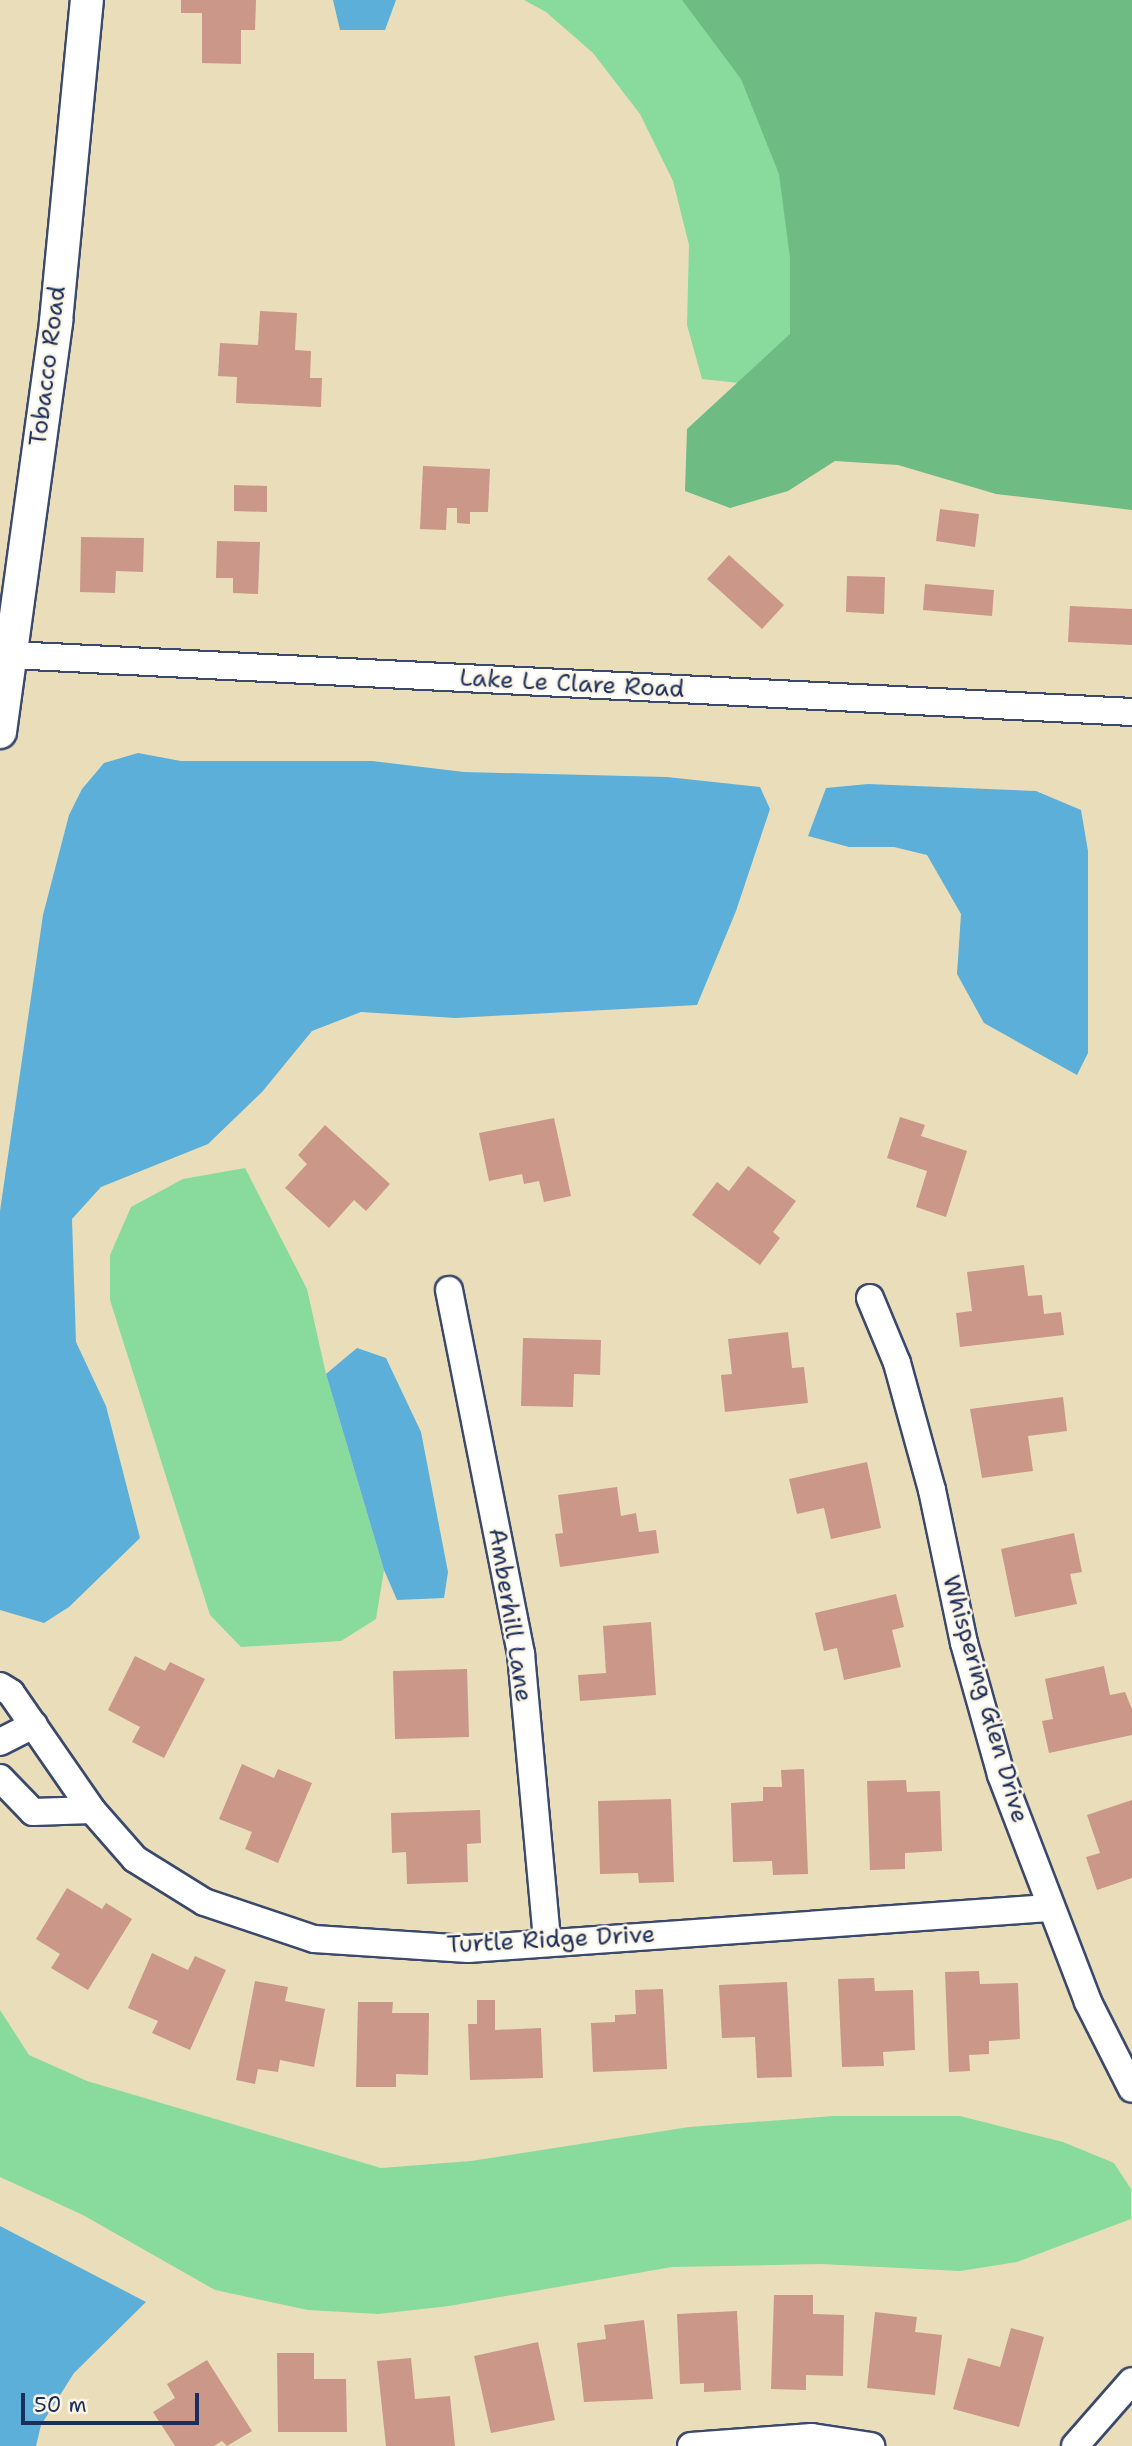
<!DOCTYPE html>
<style>
body{margin:0}
#map{position:relative;width:1132px;height:2446px;overflow:hidden;background:#e9deb9;font-family:"Shantell Sans",sans-serif}
div>[style]{position:absolute}
.green>*{inset:0;background:#88db9c}
.forest>*{inset:0;background:#6ebb84}
.water>*{inset:0;background:#5cafd8}
.building>*{inset:0;background:#ca9789}
.roads{filter:drop-shadow(2px 0 #3a496c) drop-shadow(-2px 0 #3a496c) drop-shadow(0 2px #3a496c) drop-shadow(0 -2px #3a496c)}
.minor>*{height:26px;margin:-13px;padding:0 13px;transform-origin:13px;border-radius:13px;background:#fff}
.tertiary>*{height:32px;margin:-16px;padding:0 16px;transform-origin:16px;border-radius:16px;background:#fff}
span{translate:-50% -50%;white-space:nowrap;text-align:center;line-height:1.15;-webkit-text-stroke:5px #fcf5e5;paint-order:stroke}
.street-label{font-size:24px;color:#1b2f5e}
.scale{position:absolute;left:21px;top:2393px;width:178px;height:32px;box-sizing:border-box;border:4px solid #1b2f5e;border-top:0;padding-left:9px;font-size:21px;line-height:24px;white-space:nowrap;color:#1b2f5e;-webkit-text-stroke:5px #fcf5e5;paint-order:stroke}
</style>
<div id="map">
<div class="green">
<i style="clip-path:polygon(524px 0,1132px 0,1132px 481px,739px 383px,702px 379px,687px 325px,689px 245px,673px 181px,640px 114px,593px 53px,546px 12px)"></i>
<i style="clip-path:polygon(245px 1168px,307px 1289px,326px 1374px,384px 1570px,376px 1619px,341px 1641px,241px 1647px,210px 1615px,110px 1300px,110px 1255px,131px 1207px,183px 1179px)"></i>
<i style="clip-path:polygon(0 2010px,29px 2055px,87px 2081px,381px 2168px,471px 2161px,689px 2127px,833px 2116px,960px 2116px,1063px 2142px,1114px 2163px,1131px 2189px,1131px 2219px,1017px 2262px,960px 2271px,820px 2264px,672px 2267px,449px 2306px,378px 2314px,308px 2310px,215px 2290px,83px 2215px,0 2177px)"></i>
</div>
<div class="forest">
<i style="clip-path:polygon(682px 0,1132px 0,1132px 510px,996px 494px,898px 465px,835px 461px,788px 491px,730px 508px,685px 491px,687px 429px,790px 334px,790px 258px,779px 174px,741px 79px)"></i>
</div>
<div class="water">
<i style="clip-path:polygon(333px 0,396px 0,385px 30px,340px 30px)"></i>
<i style="clip-path:polygon(138px 753px,181px 761px,372px 761px,464px 772px,667px 777px,760px 787px,770px 809px,736px 911px,697px 1005px,455px 1018px,361px 1012px,312px 1031px,262px 1092px,208px 1144px,101px 1187px,72px 1219px,76px 1342px,106px 1406px,140px 1538px,69px 1607px,44px 1623px,0 1610px,0 1211px,43px 915px,69px 815px,82px 789px,104px 763px)"></i>
<i style="clip-path:polygon(868px 784px,1036px 791px,1081px 810px,1088px 851px,1088px 1053px,1077px 1075px,984px 1023px,957px 974px,961px 914px,927px 855px,894px 847px,849px 847px,808px 836px,826px 788px)"></i>
<i style="clip-path:polygon(357px 1348px,386px 1358px,421px 1432px,448px 1572px,444px 1598px,397px 1600px,384px 1570px,326px 1374px)"></i>
<i style="clip-path:polygon(0 2226px,146px 2302px,74px 2373px,41px 2425px,36px 2446px,0 2446px)"></i>
</div>
<div class="building">
<i style="clip-path:polygon(181px 0,256px 0,255px 30px,241px 30px,241px 64px,202px 63px,202px 13px,181px 13px)"></i>
<i style="clip-path:polygon(260px 311px,297px 313px,295px 350px,311px 351px,310px 378px,322px 378px,321px 407px,236px 403px,237px 377px,218px 376px,220px 343px,258px 345px)"></i>
<i style="clip-path:polygon(423px 466px,490px 469px,488px 512px,470px 512px,470px 524px,457px 523px,457px 508px,447px 508px,446px 530px,420px 529px)"></i>
<i style="clip-path:polygon(234px 485px,267px 486px,267px 512px,234px 511px)"></i>
<i style="clip-path:polygon(940px 509px,979px 514px,975px 547px,936px 541px)"></i>
<i style="clip-path:polygon(81px 537px,144px 538px,143px 572px,116px 571px,115px 593px,80px 592px)"></i>
<i style="clip-path:polygon(217px 541px,260px 542px,258px 594px,233px 593px,233px 578px,216px 578px)"></i>
<i style="clip-path:polygon(729px 555px,784px 605px,762px 629px,707px 579px)"></i>
<i style="clip-path:polygon(847px 576px,885px 577px,884px 614px,846px 612px)"></i>
<i style="clip-path:polygon(925px 584px,994px 590px,992px 616px,923px 610px)"></i>
<i style="clip-path:polygon(1070px 606px,1132px 609px,1132px 645px,1068px 642px)"></i>
<i style="clip-path:polygon(900px 1117px,925px 1125px,921px 1136px,967px 1151px,946px 1217px,916px 1207px,927px 1171px,887px 1158px)"></i>
<i style="clip-path:polygon(554px 1118px,571px 1196px,544px 1202px,539px 1181px,524px 1184px,522px 1174px,489px 1181px,479px 1133px)"></i>
<i style="clip-path:polygon(325px 1125px,390px 1184px,366px 1211px,354px 1200px,329px 1228px,285px 1188px,307px 1164px,298px 1155px)"></i>
<i style="clip-path:polygon(748px 1166px,796px 1201px,773px 1232px,780px 1238px,760px 1265px,692px 1215px,717px 1182px,729px 1191px)"></i>
<i style="clip-path:polygon(1024px 1265px,1028px 1296px,1042px 1295px,1044px 1314px,1061px 1312px,1064px 1335px,960px 1347px,956px 1313px,972px 1311px,967px 1272px)"></i>
<i style="clip-path:polygon(788px 1332px,792px 1368px,804px 1367px,808px 1403px,725px 1412px,721px 1375px,732px 1374px,728px 1339px)"></i>
<i style="clip-path:polygon(523px 1338px,601px 1340px,600px 1375px,574px 1374px,573px 1407px,521px 1406px)"></i>
<i style="clip-path:polygon(1063px 1397px,1067px 1431px,1028px 1436px,1033px 1471px,982px 1478px,970px 1409px)"></i>
<i style="clip-path:polygon(867px 1462px,881px 1528px,831px 1539px,824px 1508px,797px 1514px,789px 1479px)"></i>
<i style="clip-path:polygon(617px 1487px,621px 1516px,636px 1513px,639px 1532px,656px 1530px,659px 1553px,560px 1567px,555px 1534px,563px 1533px,558px 1495px)"></i>
<i style="clip-path:polygon(1074px 1533px,1082px 1572px,1070px 1574px,1077px 1604px,1015px 1617px,1001px 1549px)"></i>
<i style="clip-path:polygon(896px 1594px,904px 1627px,892px 1630px,901px 1667px,844px 1680px,837px 1648px,824px 1651px,815px 1613px)"></i>
<i style="clip-path:polygon(651px 1622px,656px 1695px,580px 1701px,578px 1675px,606px 1673px,603px 1626px)"></i>
<i style="clip-path:polygon(135px 1656px,165px 1671px,170px 1662px,205px 1679px,164px 1758px,132px 1742px,140px 1727px,108px 1710px)"></i>
<i style="clip-path:polygon(1104px 1666px,1110px 1695px,1125px 1692px,1132px 1709px,1132px 1735px,1049px 1753px,1042px 1721px,1053px 1719px,1045px 1679px)"></i>
<i style="clip-path:polygon(467px 1669px,469px 1737px,395px 1739px,393px 1671px)"></i>
<i style="clip-path:polygon(242px 1764px,274px 1778px,278px 1769px,312px 1783px,278px 1863px,245px 1849px,252px 1832px,219px 1819px)"></i>
<i style="clip-path:polygon(804px 1769px,808px 1874px,773px 1875px,772px 1861px,733px 1862px,731px 1803px,763px 1801px,763px 1787px,782px 1787px,781px 1770px)"></i>
<i style="clip-path:polygon(906px 1780px,907px 1792px,940px 1791px,942px 1851px,905px 1853px,905px 1869px,870px 1870px,867px 1781px)"></i>
<i style="clip-path:polygon(671px 1799px,674px 1882px,639px 1883px,638px 1873px,600px 1874px,598px 1801px)"></i>
<i style="clip-path:polygon(1132px 1800px,1132px 1878px,1097px 1890px,1086px 1857px,1100px 1853px,1087px 1815px)"></i>
<i style="clip-path:polygon(480px 1810px,481px 1843px,467px 1844px,468px 1882px,407px 1884px,406px 1852px,392px 1853px,391px 1813px)"></i>
<i style="clip-path:polygon(67px 1888px,102px 1909px,106px 1903px,132px 1919px,88px 1990px,51px 1968px,60px 1954px,36px 1939px)"></i>
<i style="clip-path:polygon(152px 1953px,188px 1970px,195px 1956px,226px 1970px,190px 2050px,152px 2033px,158px 2021px,128px 2008px)"></i>
<i style="clip-path:polygon(979px 1971px,980px 1984px,1018px 1983px,1020px 2039px,989px 2041px,989px 2054px,969px 2055px,970px 2071px,949px 2072px,945px 1972px)"></i>
<i style="clip-path:polygon(874px 1978px,875px 1991px,913px 1990px,915px 2050px,883px 2052px,884px 2066px,842px 2067px,838px 1979px)"></i>
<i style="clip-path:polygon(255px 1981px,288px 1987px,285px 2001px,325px 2009px,314px 2067px,280px 2060px,278px 2072px,258px 2069px,255px 2084px,236px 2080px)"></i>
<i style="clip-path:polygon(787px 1982px,792px 2077px,757px 2078px,755px 2037px,722px 2038px,719px 1985px)"></i>
<i style="clip-path:polygon(663px 1989px,667px 2069px,593px 2072px,591px 2023px,615px 2022px,615px 2015px,636px 2014px,635px 1990px)"></i>
<i style="clip-path:polygon(477px 2000px,495px 2000px,495px 2030px,541px 2028px,543px 2078px,470px 2080px,468px 2024px,477px 2024px)"></i>
<i style="clip-path:polygon(358px 2002px,393px 2002px,392px 2013px,429px 2013px,428px 2075px,396px 2074px,396px 2087px,356px 2087px)"></i>
<i style="clip-path:polygon(774px 2295px,813px 2295px,813px 2314px,844px 2315px,843px 2376px,806px 2375px,806px 2390px,771px 2389px)"></i>
<i style="clip-path:polygon(737px 2311px,741px 2390px,704px 2392px,704px 2383px,680px 2384px,677px 2314px)"></i>
<i style="clip-path:polygon(875px 2312px,917px 2317px,915px 2332px,942px 2335px,935px 2395px,867px 2388px)"></i>
<i style="clip-path:polygon(644px 2320px,653px 2399px,584px 2402px,577px 2343px,606px 2339px,604px 2325px)"></i>
<i style="clip-path:polygon(1011px 2328px,1044px 2337px,1019px 2427px,953px 2409px,968px 2358px,1000px 2367px)"></i>
<i style="clip-path:polygon(538px 2342px,555px 2420px,491px 2433px,474px 2356px)"></i>
<i style="clip-path:polygon(277px 2353px,314px 2353px,314px 2379px,346px 2379px,347px 2432px,278px 2432px)"></i>
<i style="clip-path:polygon(411px 2358px,415px 2399px,450px 2396px,455px 2446px,386px 2446px,377px 2361px)"></i>
<i style="clip-path:polygon(207px 2360px,252px 2431px,227px 2446px,222px 2441px,214px 2446px,175px 2446px,153px 2412px,175px 2398px,167px 2384px)"></i>
</div>
<div class="roads">
<div class="minor">
<i style="left:11px;top:655px;width:1122px;rotate:2.91deg"></i>
<i style="left:449px;top:1290px;width:371px;rotate:78.8deg"></i>
<i style="left:521px;top:1654px;width:289px;rotate:84.8deg"></i>
<i style="left:870px;top:1298px;width:70px;rotate:67.4deg"></i>
<i style="left:897px;top:1363px;width:132px;rotate:74.6deg"></i>
<i style="left:932px;top:1490px;width:156px;rotate:78.2deg"></i>
<i style="left:964px;top:1643px;width:137px;rotate:74.3deg"></i>
<i style="left:1001px;top:1775px;width:243px;rotate:69deg"></i>
<i style="left:1088px;top:2002px;width:97px;rotate:63.2deg"></i>
<i style="left:0;top:1686px;width:13px;rotate:32deg"></i>
<i style="left:11px;top:1693px;width:142px;rotate:55.3deg"></i>
<i style="left:92px;top:1810px;width:65px;rotate:48.7deg"></i>
<i style="left:135px;top:1859px;width:81px;rotate:31.9deg"></i>
<i style="left:204px;top:1902px;width:116px;rotate:18.6deg"></i>
<i style="left:314px;top:1939px;width:154px;rotate:3.7deg"></i>
<i style="left:468px;top:1949px;width:582px;rotate:-4.04deg"></i>
<i style="left:0;top:1742px;width:38px;rotate:-27deg"></i>
<i style="left:0;top:1778px;width:47px;rotate:45.9deg"></i>
<i style="left:33px;top:1812px;width:59px;rotate:-1.9deg"></i>
<i style="left:691px;top:2446px;width:121px;rotate:-4.3deg"></i>
<i style="left:812px;top:2437px;width:60px;rotate:8.7deg"></i>
<i style="left:1075px;top:2446px;width:86px;rotate:-48.8deg"></i>
</div>
<div class="tertiary">
<i style="left:0;top:732px;width:415px;rotate:-82.2deg"></i>
<i style="left:56px;top:321px;width:322px;rotate:-84.5deg"></i>
</div>
</div>
<div class="street-label">
<span style="left:48px;top:366px;rotate:-83deg">Tobacco Road</span>
<span style="left:572px;top:684px;rotate:3deg">Lake Le Clare Road</span>
<span style="left:510px;top:1615px;rotate:81deg">Amberhill Lane</span>
<span style="left:985px;top:1699px;rotate:74deg">Whispering Glen Drive</span>
<span style="left:551px;top:1940px;rotate:-3deg">Turtle Ridge Drive</span>
</div>
<div class="scale">50 m</div>
</div>
